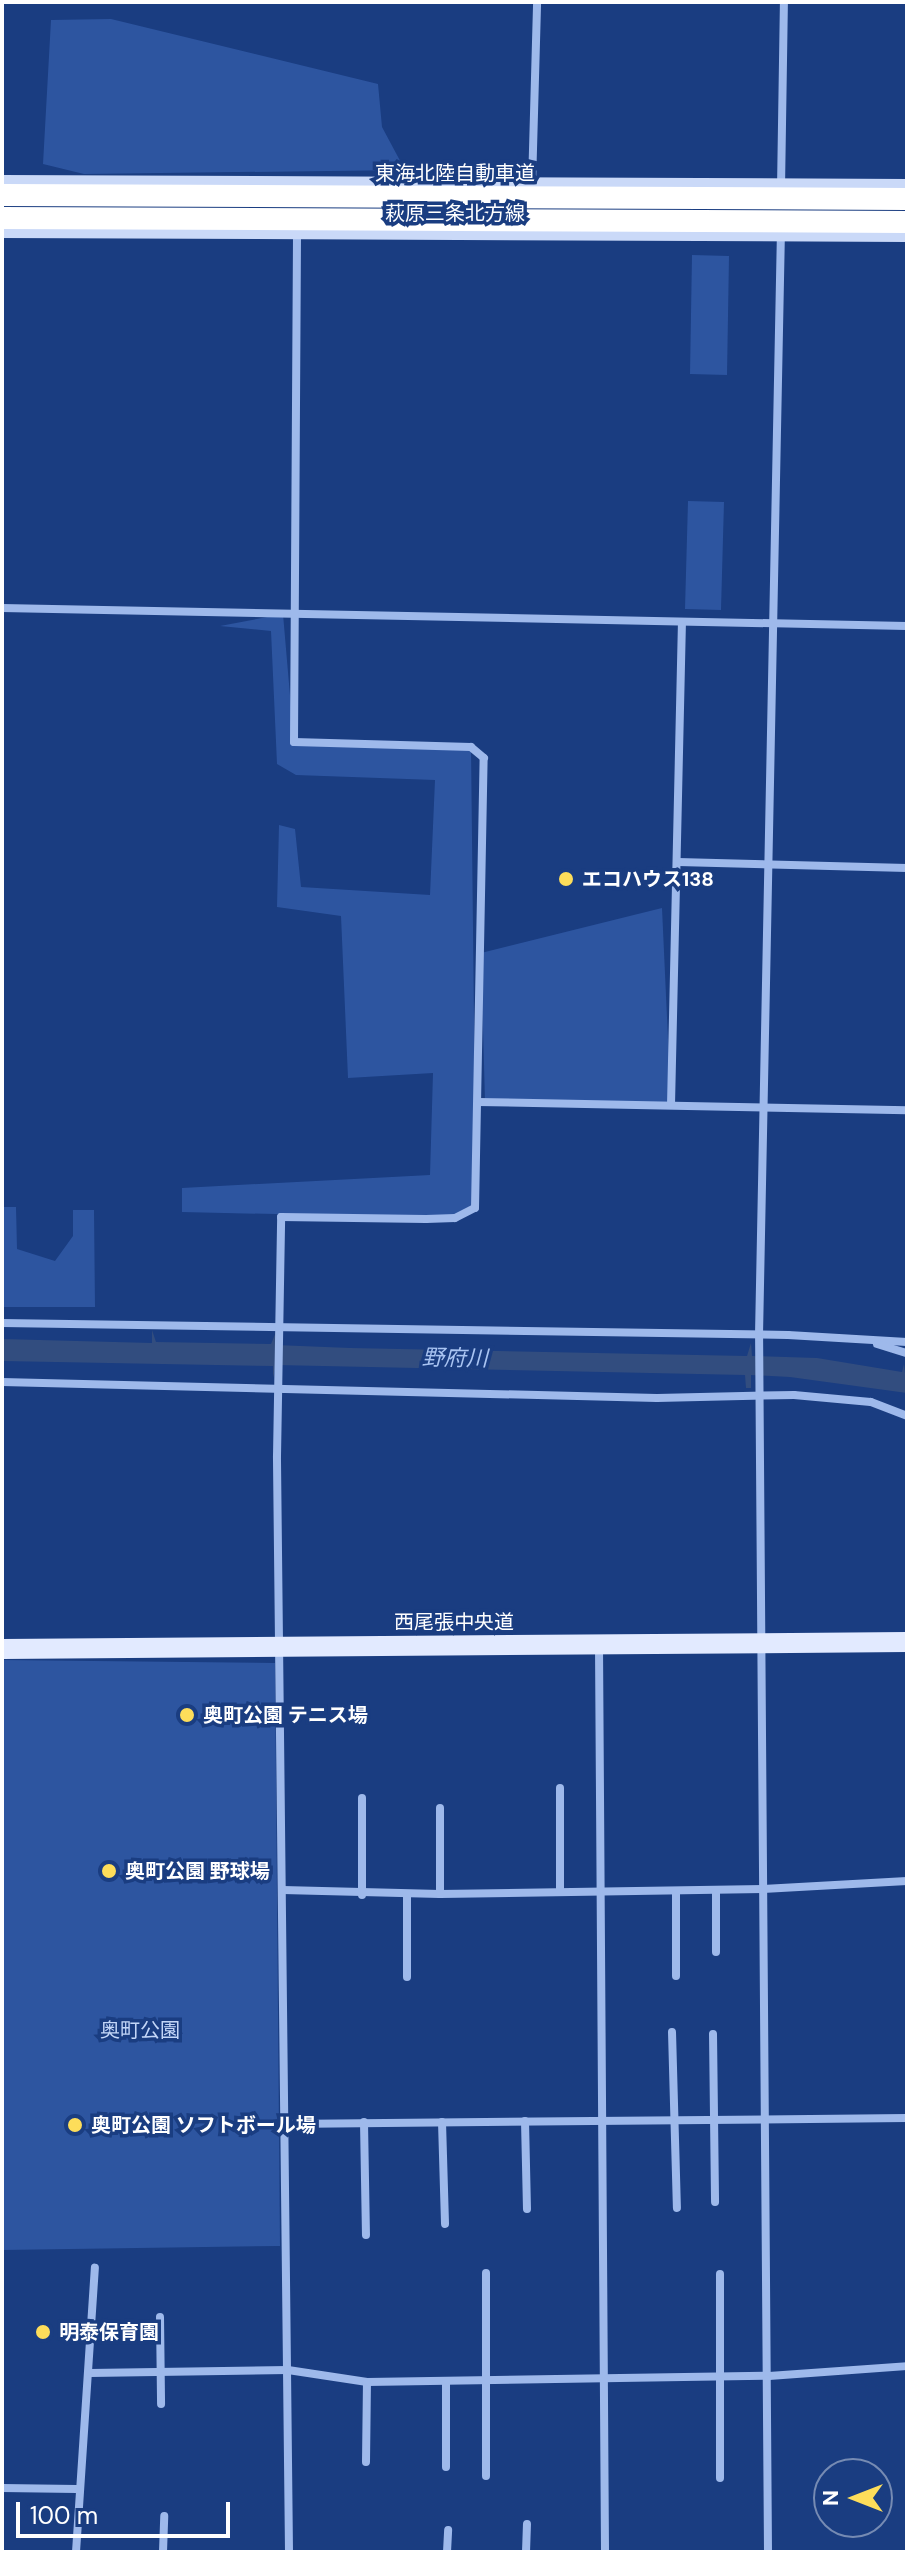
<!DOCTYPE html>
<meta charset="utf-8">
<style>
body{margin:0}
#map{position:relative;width:909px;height:2554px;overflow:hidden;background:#1a3d81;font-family:"DM Sans","Noto Sans JP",sans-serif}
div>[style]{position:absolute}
.green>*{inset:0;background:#2d55a0}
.water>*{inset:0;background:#324d7f}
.minor>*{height:8px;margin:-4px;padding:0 4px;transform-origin:4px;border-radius:4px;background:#9eb9eb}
.secondary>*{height:16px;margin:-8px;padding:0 8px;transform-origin:8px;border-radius:8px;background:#cad9f8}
.primary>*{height:20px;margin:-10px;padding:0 10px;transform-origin:10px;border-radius:10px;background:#e2eaff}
.motorway-bridge>*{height:22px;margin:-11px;padding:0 11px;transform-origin:11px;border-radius:11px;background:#fff}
.dots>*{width:22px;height:22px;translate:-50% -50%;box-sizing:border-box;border:4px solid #1a3d81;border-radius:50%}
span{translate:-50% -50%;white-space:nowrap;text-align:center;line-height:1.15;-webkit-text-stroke:7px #1a3d81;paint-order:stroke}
.street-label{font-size:20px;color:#fff}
.poi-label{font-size:20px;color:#fff;font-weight:700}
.left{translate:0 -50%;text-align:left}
.park-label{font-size:20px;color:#c3d6f8}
.water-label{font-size:22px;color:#a9c4f2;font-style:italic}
.frame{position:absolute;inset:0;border:4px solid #fff;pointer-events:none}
.north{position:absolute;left:813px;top:2458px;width:80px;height:80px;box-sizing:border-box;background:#1a3d81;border:2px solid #768bb3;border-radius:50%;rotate:270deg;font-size:22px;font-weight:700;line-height:32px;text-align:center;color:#fff}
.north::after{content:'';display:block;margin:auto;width:28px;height:36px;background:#fddd5a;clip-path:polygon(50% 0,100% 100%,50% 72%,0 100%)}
.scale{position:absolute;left:16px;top:2502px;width:214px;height:36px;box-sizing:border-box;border:4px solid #fff;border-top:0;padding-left:10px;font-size:24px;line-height:28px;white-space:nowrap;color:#fff;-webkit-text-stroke:6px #1a3d81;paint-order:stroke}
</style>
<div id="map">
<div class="green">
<i style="clip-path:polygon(111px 19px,378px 84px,382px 127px,405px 170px,84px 174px,43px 164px,51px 20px)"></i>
<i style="clip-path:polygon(692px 255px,729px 256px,727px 375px,690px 374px)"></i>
<i style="clip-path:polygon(688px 501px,724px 502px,721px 610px,685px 609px)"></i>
<i style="clip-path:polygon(283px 614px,294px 742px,471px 747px,476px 1202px,455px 1218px,182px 1212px,182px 1188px,430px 1175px,433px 1073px,348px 1078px,341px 916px,277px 907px,279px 825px,295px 829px,301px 887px,430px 895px,435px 780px,296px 775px,277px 764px,271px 631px,220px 626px)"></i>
<i style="clip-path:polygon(662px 908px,671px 1105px,485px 1102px,481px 953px)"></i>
<i style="clip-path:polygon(2px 1207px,16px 1207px,17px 1249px,55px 1261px,73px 1236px,73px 1210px,94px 1210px,95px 1307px,2px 1307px)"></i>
<i style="clip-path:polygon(2px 1660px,275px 1663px,280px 2246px,2px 2250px)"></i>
</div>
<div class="water">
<i style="clip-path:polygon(152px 1330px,156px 1342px,271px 1344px,276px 1332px,276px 1345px,350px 1348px,747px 1356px,751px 1343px,752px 1356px,817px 1358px,902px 1372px,904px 1364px,907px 1393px,790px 1377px,751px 1375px,751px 1388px,746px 1388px,745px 1375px,276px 1365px,273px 1378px,273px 1366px,2px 1361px,2px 1339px,152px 1343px)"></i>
</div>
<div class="minor">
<i style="left:532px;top:185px;width:183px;rotate:-88.4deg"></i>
<i style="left:781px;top:188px;width:186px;rotate:-89.1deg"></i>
<i style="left:2px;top:608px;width:905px;rotate:1.14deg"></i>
<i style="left:678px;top:862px;width:229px;rotate:1.5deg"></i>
<i style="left:478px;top:1102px;width:429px;rotate:1.1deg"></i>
<i style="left:671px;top:1105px;width:483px;rotate:-88.7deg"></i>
<i style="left:2px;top:1323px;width:786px;rotate:0.87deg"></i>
<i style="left:788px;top:1335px;width:119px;rotate:3.4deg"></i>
<i style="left:877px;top:1344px;width:31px;rotate:17deg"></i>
<i style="left:2px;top:1382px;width:655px;rotate:1.4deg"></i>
<i style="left:657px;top:1398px;width:137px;rotate:-1.3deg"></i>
<i style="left:794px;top:1395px;width:77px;rotate:5.2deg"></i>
<i style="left:871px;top:1402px;width:39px;rotate:21deg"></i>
<i style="left:599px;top:1646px;width:906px;rotate:89.62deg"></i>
<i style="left:560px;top:1788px;width:104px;rotate:90deg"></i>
<i style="left:362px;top:1798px;width:97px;rotate:90deg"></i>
<i style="left:440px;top:1808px;width:86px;rotate:90deg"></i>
<i style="left:283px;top:1890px;width:157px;rotate:1.5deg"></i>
<i style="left:440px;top:1894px;width:323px;rotate:-0.9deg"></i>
<i style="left:763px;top:1889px;width:144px;rotate:-3.2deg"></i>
<i style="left:716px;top:1890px;width:62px;rotate:90deg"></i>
<i style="left:676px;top:1891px;width:85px;rotate:90deg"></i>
<i style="left:407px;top:1894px;width:83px;rotate:90deg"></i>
<i style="left:672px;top:2032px;width:176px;rotate:88.4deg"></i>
<i style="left:713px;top:2034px;width:168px;rotate:89.3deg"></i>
<i style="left:525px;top:2121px;width:88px;rotate:88.7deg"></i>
<i style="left:364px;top:2122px;width:113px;rotate:89deg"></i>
<i style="left:442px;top:2122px;width:102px;rotate:88.3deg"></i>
<i style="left:285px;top:2124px;width:622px;rotate:-0.55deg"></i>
<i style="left:486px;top:2273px;width:203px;rotate:90deg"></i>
<i style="left:720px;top:2274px;width:204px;rotate:90deg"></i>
<i style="left:160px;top:2317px;width:87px;rotate:89.3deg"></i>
<i style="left:90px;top:2373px;width:198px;rotate:-0.9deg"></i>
<i style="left:288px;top:2370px;width:80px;rotate:8.6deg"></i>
<i style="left:367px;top:2382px;width:402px;rotate:-0.9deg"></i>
<i style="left:769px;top:2376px;width:138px;rotate:-4.1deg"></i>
<i style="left:446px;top:2381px;width:86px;rotate:90deg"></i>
<i style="left:366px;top:2462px;width:80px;rotate:-89.3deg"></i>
<i style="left:2px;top:2488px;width:75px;rotate:0.8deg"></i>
<i style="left:76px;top:2552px;width:285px;rotate:-86.2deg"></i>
<i style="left:163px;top:2552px;width:36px;rotate:-88deg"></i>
<i style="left:289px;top:2552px;width:1096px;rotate:-90.63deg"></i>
<i style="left:277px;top:1456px;width:239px;rotate:-89deg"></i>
<i style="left:281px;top:1217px;width:145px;rotate:0.8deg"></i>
<i style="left:426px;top:1219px;width:29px;rotate:-2deg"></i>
<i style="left:455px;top:1218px;width:22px;rotate:-27deg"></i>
<i style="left:475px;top:1208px;width:450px;rotate:-88.9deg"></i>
<i style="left:484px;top:758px;width:17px;rotate:-140deg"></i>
<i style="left:471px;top:747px;width:177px;rotate:-178.4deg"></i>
<i style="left:294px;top:742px;width:510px;rotate:-89.66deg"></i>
<i style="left:447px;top:2552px;width:22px;rotate:-87deg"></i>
<i style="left:526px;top:2552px;width:28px;rotate:-88deg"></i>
<i style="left:768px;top:2552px;width:1217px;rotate:-90.42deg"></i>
<i style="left:759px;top:1335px;width:1102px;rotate:-88.86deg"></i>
</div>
<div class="secondary">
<i style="left:2px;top:183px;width:905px;rotate:0.25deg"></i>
<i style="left:2px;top:230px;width:905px;rotate:0.25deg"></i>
</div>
<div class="primary">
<i style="left:2px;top:1649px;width:905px;rotate:-0.44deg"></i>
</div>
<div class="motorway-bridge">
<i style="left:2px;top:195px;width:905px;rotate:0.25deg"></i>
<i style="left:2px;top:218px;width:905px;rotate:0.25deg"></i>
</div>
<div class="dots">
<i style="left:566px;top:879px;background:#fddd5a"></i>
<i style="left:187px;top:1715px;background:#fddd5a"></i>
<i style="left:109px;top:1871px;background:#fddd5a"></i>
<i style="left:75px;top:2125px;background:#fddd5a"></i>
<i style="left:43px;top:2332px;background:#fddd5a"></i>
</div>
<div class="street-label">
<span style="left:455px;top:173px">東海北陸自動車道</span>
<span style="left:455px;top:213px">萩原三条北方線</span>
<span style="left:454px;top:1622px">西尾張中央道</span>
</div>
<div class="poi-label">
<span class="left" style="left:582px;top:879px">エコハウス138</span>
<span class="left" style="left:203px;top:1715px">奥町公園 テニス場</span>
<span class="left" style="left:125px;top:1871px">奥町公園 野球場</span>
<span class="left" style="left:91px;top:2125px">奥町公園 ソフトボール場</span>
<span class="left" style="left:59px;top:2332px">明泰保育園</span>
</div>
<div class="park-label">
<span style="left:140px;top:2030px">奥町公園</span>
</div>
<div class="water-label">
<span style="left:455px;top:1358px;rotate:1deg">野府川</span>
</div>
<div class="frame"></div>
<div class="north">N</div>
<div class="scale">100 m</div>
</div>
